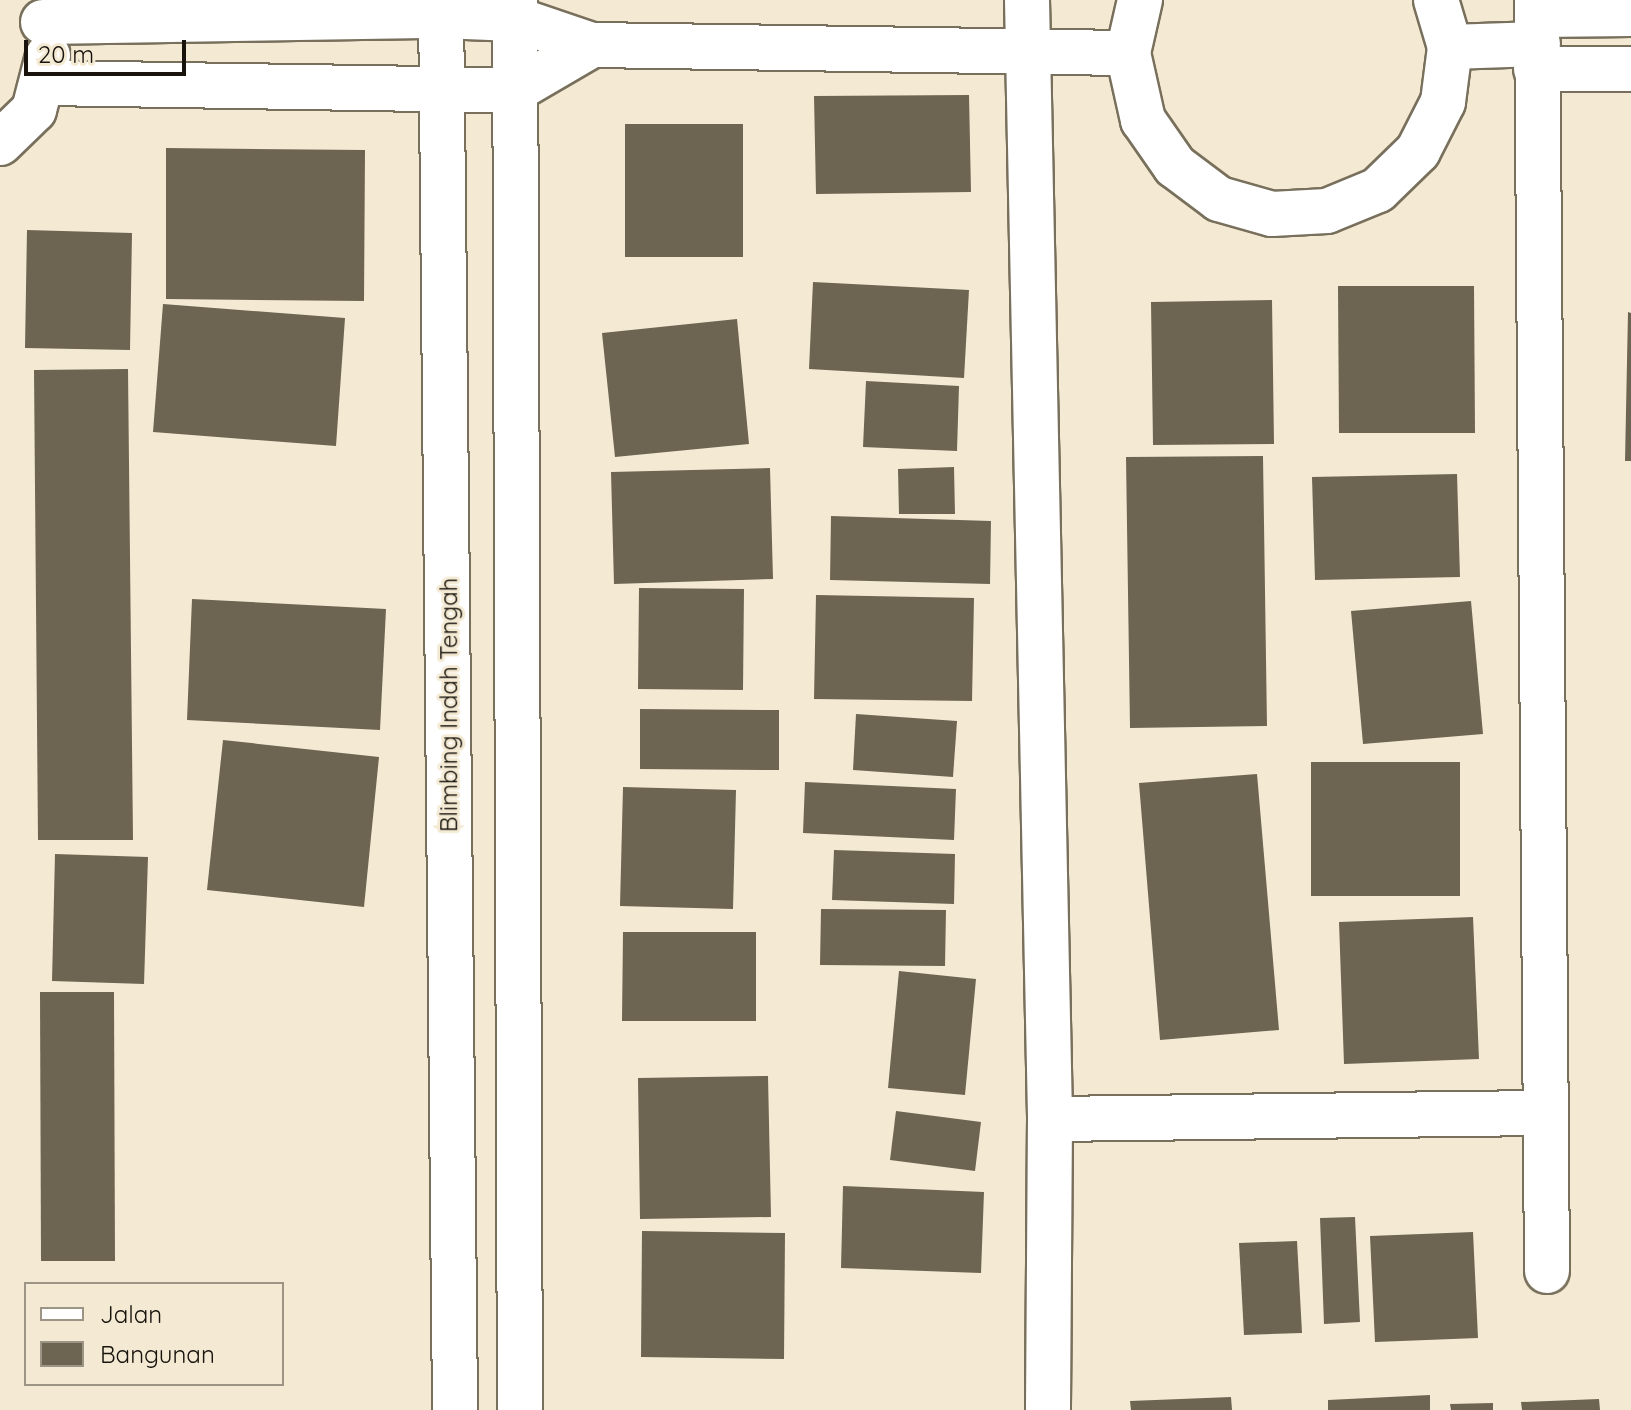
<!DOCTYPE html>
<style>
body{margin:0}
#map{position:relative;width:1631px;height:1410px;overflow:hidden;background:#f4ead4;font-family:Quicksand,sans-serif}
div>[style]{position:absolute}
.building>*{inset:0;background:#6d6551}
.roads{filter:drop-shadow(2px 0 #78705c) drop-shadow(-2px 0 #78705c) drop-shadow(0 2px #78705c) drop-shadow(0 -2px #78705c)}
.street>*{height:44px;margin:-22px;padding:0 22px;transform-origin:22px;border-radius:22px;background:#fff}
span{translate:-50% -50%;white-space:nowrap;text-align:center;line-height:1.15;-webkit-text-stroke:6px #f4ead4;paint-order:stroke}
.street-label{font-size:24px;color:#18140d}
.legend{position:absolute;left:24px;top:1282px;width:260px;height:104px;box-sizing:border-box;background:#f4ead4;border:2px solid #9c9484;margin:0;padding:10px 14px;list-style:none;font-size:24px;color:#18140d}
.legend li{display:flex;align-items:center;gap:16px;height:40px}
.legend b{width:40px;border:2px solid #9c9484}
.scale{position:absolute;left:24px;top:40px;width:162px;height:36px;box-sizing:border-box;border:4px solid #18140d;border-top:0;padding-left:10px;font-size:24px;line-height:28px;white-space:nowrap;color:#18140d;-webkit-text-stroke:6px #f4ead4;paint-order:stroke}
</style>
<div id="map">
<div class="building">
<i style="clip-path:polygon(969px 95px,971px 192px,816px 194px,814px 96px)"></i>
<i style="clip-path:polygon(625px 124px,743px 124px,743px 257px,625px 257px)"></i>
<i style="clip-path:polygon(166px 148px,365px 150px,364px 301px,166px 299px)"></i>
<i style="clip-path:polygon(27px 230px,132px 233px,130px 350px,25px 348px)"></i>
<i style="clip-path:polygon(813px 282px,969px 290px,964px 378px,809px 369px)"></i>
<i style="clip-path:polygon(1338px 286px,1474px 286px,1475px 433px,1339px 433px)"></i>
<i style="clip-path:polygon(1272px 300px,1274px 444px,1153px 445px,1151px 302px)"></i>
<i style="clip-path:polygon(163px 304px,345px 318px,336px 446px,153px 432px)"></i>
<i style="clip-path:polygon(1628px 312px,1631px 313px,1631px 461px,1625px 461px)"></i>
<i style="clip-path:polygon(737px 319px,749px 444px,615px 457px,602px 333px)"></i>
<i style="clip-path:polygon(128px 369px,133px 840px,38px 840px,34px 370px)"></i>
<i style="clip-path:polygon(866px 381px,959px 386px,957px 451px,863px 447px)"></i>
<i style="clip-path:polygon(1263px 456px,1267px 726px,1130px 728px,1126px 457px)"></i>
<i style="clip-path:polygon(954px 467px,955px 514px,899px 514px,898px 469px)"></i>
<i style="clip-path:polygon(770px 468px,773px 579px,614px 584px,611px 472px)"></i>
<i style="clip-path:polygon(1457px 474px,1460px 577px,1315px 580px,1312px 477px)"></i>
<i style="clip-path:polygon(831px 516px,991px 521px,990px 584px,830px 580px)"></i>
<i style="clip-path:polygon(639px 588px,744px 589px,743px 690px,638px 689px)"></i>
<i style="clip-path:polygon(816px 595px,974px 598px,972px 701px,814px 699px)"></i>
<i style="clip-path:polygon(192px 599px,386px 609px,380px 730px,187px 720px)"></i>
<i style="clip-path:polygon(1471px 601px,1483px 734px,1363px 744px,1351px 611px)"></i>
<i style="clip-path:polygon(640px 709px,779px 710px,779px 770px,640px 769px)"></i>
<i style="clip-path:polygon(856px 714px,957px 721px,953px 777px,853px 770px)"></i>
<i style="clip-path:polygon(223px 740px,379px 757px,364px 907px,207px 890px)"></i>
<i style="clip-path:polygon(1311px 762px,1460px 762px,1460px 896px,1311px 896px)"></i>
<i style="clip-path:polygon(1257px 774px,1279px 1030px,1160px 1040px,1139px 783px)"></i>
<i style="clip-path:polygon(805px 782px,956px 789px,954px 840px,803px 833px)"></i>
<i style="clip-path:polygon(623px 787px,736px 790px,733px 909px,620px 906px)"></i>
<i style="clip-path:polygon(834px 850px,955px 854px,954px 904px,832px 900px)"></i>
<i style="clip-path:polygon(55px 854px,148px 857px,144px 984px,52px 981px)"></i>
<i style="clip-path:polygon(821px 909px,946px 910px,945px 966px,820px 965px)"></i>
<i style="clip-path:polygon(1473px 917px,1479px 1059px,1344px 1064px,1339px 922px)"></i>
<i style="clip-path:polygon(623px 932px,756px 932px,756px 1021px,622px 1021px)"></i>
<i style="clip-path:polygon(899px 971px,976px 979px,965px 1095px,888px 1088px)"></i>
<i style="clip-path:polygon(40px 992px,114px 992px,115px 1261px,41px 1261px)"></i>
<i style="clip-path:polygon(768px 1076px,771px 1217px,640px 1219px,638px 1078px)"></i>
<i style="clip-path:polygon(896px 1111px,981px 1122px,975px 1171px,890px 1160px)"></i>
<i style="clip-path:polygon(843px 1186px,984px 1192px,981px 1273px,841px 1268px)"></i>
<i style="clip-path:polygon(1355px 1217px,1360px 1322px,1324px 1324px,1320px 1218px)"></i>
<i style="clip-path:polygon(642px 1231px,785px 1233px,784px 1359px,641px 1357px)"></i>
<i style="clip-path:polygon(1473px 1232px,1478px 1338px,1375px 1342px,1370px 1236px)"></i>
<i style="clip-path:polygon(1297px 1241px,1302px 1333px,1244px 1335px,1239px 1243px)"></i>
<i style="clip-path:polygon(1430px 1395px,1430px 1410px,1328px 1410px,1328px 1400px)"></i>
<i style="clip-path:polygon(1231px 1397px,1232px 1410px,1131px 1410px,1130px 1401px)"></i>
<i style="clip-path:polygon(1599px 1399px,1600px 1410px,1522px 1410px,1521px 1402px)"></i>
<i style="clip-path:polygon(1493px 1403px,1493px 1410px,1451px 1410px,1450px 1404px)"></i>
</div>
<div class="roads">
<div class="street">
<i style="left:441px;top:0;width:1410px;rotate:89.43deg"></i>
<i style="left:515px;top:0;width:1410px;rotate:89.8deg"></i>
<i style="left:1027px;top:0;width:1119px;rotate:88.82deg"></i>
<i style="left:1050px;top:1119px;width:291px;rotate:90.4deg"></i>
<i style="left:1140px;top:0;width:54px;rotate:102.8deg"></i>
<i style="left:1128px;top:53px;width:69px;rotate:77.4deg"></i>
<i style="left:1143px;top:120px;width:56px;rotate:55.2deg"></i>
<i style="left:1175px;top:166px;width:55px;rotate:36.9deg"></i>
<i style="left:1219px;top:199px;width:55px;rotate:15.8deg"></i>
<i style="left:1272px;top:214px;width:55px;rotate:-3.1deg"></i>
<i style="left:1327px;top:211px;width:55px;rotate:-22.4deg"></i>
<i style="left:1378px;top:190px;width:56px;rotate:-44.3deg"></i>
<i style="left:1418px;top:151px;width:55px;rotate:-63deg"></i>
<i style="left:1443px;top:102px;width:55px;rotate:-82.7deg"></i>
<i style="left:1450px;top:47px;width:49px;rotate:-106.6deg"></i>
<i style="left:1537px;top:0;width:1271px;rotate:89.55deg"></i>
<i style="left:1537px;top:15px;width:94px;rotate:-0.6deg"></i>
<i style="left:43px;top:22px;width:398px;rotate:-0.9deg"></i>
<i style="left:441px;top:16px;width:74px;rotate:2.3deg"></i>
<i style="left:515px;top:19px;width:81px;rotate:18.7deg"></i>
<i style="left:592px;top:45px;width:536px;rotate:0.86deg"></i>
<i style="left:1450px;top:47px;width:88px;rotate:-2deg"></i>
<i style="left:1536px;top:69px;width:95px"></i>
<i style="left:45px;top:83px;width:470px;rotate:0.9deg"></i>
<i style="left:515px;top:90px;width:89px;rotate:-30.3deg"></i>
<i style="left:0;top:143px;width:47px;rotate:-44.1deg"></i>
<i style="left:34px;top:110px;width:56px;rotate:-75.5deg"></i>
<i style="left:1050px;top:1119px;width:492px;rotate:-0.7deg"></i>
</div>
</div>
<div class="street-label">
<span style="left:449px;top:705px;rotate:-90deg">Blimbing Indah Tengah</span>
</div>
<ul class="legend">
<li><b style="height:10px;background:#fff"></b>Jalan</li>
<li><b style="height:22px;background:#6d6551"></b>Bangunan</li>
</ul>
<div class="scale">20 m</div>
</div>
